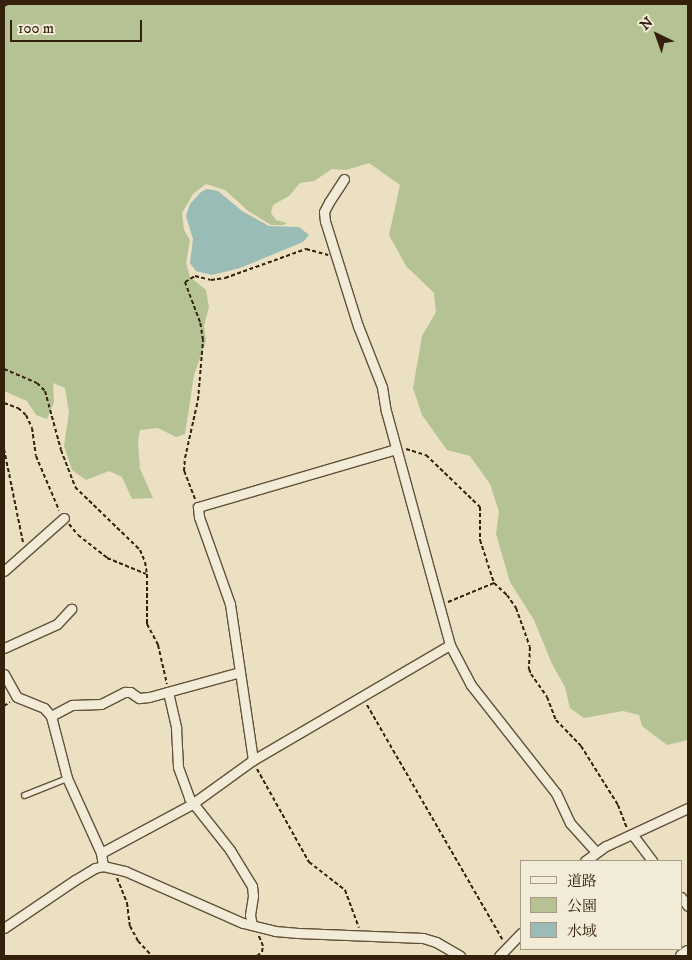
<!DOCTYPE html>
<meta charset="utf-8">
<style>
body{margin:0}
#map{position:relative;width:692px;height:960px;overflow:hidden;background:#ebe0c1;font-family:"IM FELL DW Pica","Noto Serif JP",serif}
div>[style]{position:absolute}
.green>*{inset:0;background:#b5c394}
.water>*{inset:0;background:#99bcb7}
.path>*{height:2px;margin-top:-1px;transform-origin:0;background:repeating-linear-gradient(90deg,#34210b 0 4px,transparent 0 6.5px)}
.roads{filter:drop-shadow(1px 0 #625138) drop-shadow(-1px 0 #625138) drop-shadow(0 1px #625138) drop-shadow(0 -1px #625138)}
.service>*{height:4.5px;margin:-2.25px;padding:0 2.25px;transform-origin:2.25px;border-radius:2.25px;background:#f2ebd7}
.minor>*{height:9px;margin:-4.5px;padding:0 4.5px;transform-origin:4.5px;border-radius:4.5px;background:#f2ebd7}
.secondary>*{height:12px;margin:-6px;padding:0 6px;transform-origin:6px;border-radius:6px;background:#f2ebd7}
span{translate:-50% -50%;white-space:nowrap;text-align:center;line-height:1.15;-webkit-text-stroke:5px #f2ebd7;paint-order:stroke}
.frame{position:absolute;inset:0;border:5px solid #34210b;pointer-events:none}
.legend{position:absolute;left:520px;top:860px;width:162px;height:90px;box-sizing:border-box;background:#f2ebd7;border:1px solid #a69a85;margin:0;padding:6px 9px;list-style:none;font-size:15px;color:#34210b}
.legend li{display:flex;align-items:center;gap:10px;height:25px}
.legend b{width:25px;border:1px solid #a69a85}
.north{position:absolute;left:632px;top:10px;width:50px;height:50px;-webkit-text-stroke:4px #f2ebd7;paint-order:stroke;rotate:318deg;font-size:14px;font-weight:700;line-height:20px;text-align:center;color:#34210b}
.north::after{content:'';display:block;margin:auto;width:18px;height:22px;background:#34210b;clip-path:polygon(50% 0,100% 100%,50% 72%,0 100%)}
.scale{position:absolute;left:10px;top:20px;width:132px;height:22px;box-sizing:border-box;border:2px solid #34210b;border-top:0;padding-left:6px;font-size:15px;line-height:18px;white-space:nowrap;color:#34210b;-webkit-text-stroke:4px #f2ebd7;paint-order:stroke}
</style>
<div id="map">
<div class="green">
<i style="clip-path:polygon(4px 4px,688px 4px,688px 740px,667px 745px,642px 726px,639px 715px,623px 711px,584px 718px,570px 708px,565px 687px,552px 664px,534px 620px,510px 582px,496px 534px,499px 512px,490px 484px,470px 456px,447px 450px,422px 415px,413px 388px,422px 336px,436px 312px,434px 293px,406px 266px,389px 235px,400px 185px,369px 163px,346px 170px,332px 169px,314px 181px,300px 183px,289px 196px,273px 205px,271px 213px,276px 220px,287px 223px,283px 225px,271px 225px,247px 210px,225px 190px,206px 184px,193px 194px,182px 213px,184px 230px,190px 240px,186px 263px,190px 277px,206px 290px,209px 307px,204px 326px,206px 341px,194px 375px,185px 434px,176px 437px,158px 428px,140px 430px,138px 441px,140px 469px,153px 498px,132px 499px,122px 477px,109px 471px,86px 480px,72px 470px,64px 446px,69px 412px,65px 388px,53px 383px,54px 402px,47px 419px,36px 415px,27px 401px,4px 391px)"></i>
</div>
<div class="water">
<i style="clip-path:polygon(207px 189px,218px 191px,242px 211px,269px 226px,299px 227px,309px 235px,303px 242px,240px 268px,212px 275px,196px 271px,190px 263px,193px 239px,186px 216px,190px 204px,201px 192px)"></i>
</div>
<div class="path">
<i style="left:4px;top:6px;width:4px;rotate:-27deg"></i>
<i style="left:4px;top:369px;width:36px;rotate:23deg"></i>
<i style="left:37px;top:383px;width:11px;rotate:45deg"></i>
<i style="left:45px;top:391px;width:61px;rotate:74.8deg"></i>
<i style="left:61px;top:450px;width:40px;rotate:69deg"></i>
<i style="left:75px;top:487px;width:91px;rotate:44.1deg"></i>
<i style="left:140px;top:550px;width:13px;rotate:67deg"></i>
<i style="left:145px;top:562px;width:12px;rotate:81deg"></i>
<i style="left:147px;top:574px;width:50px;rotate:90deg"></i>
<i style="left:147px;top:624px;width:24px;rotate:62deg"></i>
<i style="left:158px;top:645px;width:40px;rotate:77deg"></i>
<i style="left:4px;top:403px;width:15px;rotate:20deg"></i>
<i style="left:18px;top:408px;width:11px;rotate:41deg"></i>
<i style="left:26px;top:415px;width:14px;rotate:65deg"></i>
<i style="left:32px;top:428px;width:28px;rotate:82deg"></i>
<i style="left:36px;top:456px;width:59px;rotate:66.9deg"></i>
<i style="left:4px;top:449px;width:95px;rotate:78.5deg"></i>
<i style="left:406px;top:449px;width:21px;rotate:17deg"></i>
<i style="left:426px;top:455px;width:75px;rotate:43.9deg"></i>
<i style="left:480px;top:507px;width:33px;rotate:90deg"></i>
<i style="left:480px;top:540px;width:45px;rotate:72deg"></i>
<i style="left:195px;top:499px;width:30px;rotate:-111deg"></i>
<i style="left:184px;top:471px;width:13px;rotate:-86deg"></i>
<i style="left:185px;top:458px;width:59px;rotate:-77.4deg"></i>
<i style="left:198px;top:400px;width:60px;rotate:-85.2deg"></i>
<i style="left:203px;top:340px;width:18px;rotate:-99deg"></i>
<i style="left:200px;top:322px;width:43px;rotate:-110.6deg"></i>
<i style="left:185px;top:282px;width:12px;rotate:-31deg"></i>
<i style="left:195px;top:276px;width:16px;rotate:14deg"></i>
<i style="left:211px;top:280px;width:14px;rotate:-8deg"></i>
<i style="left:225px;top:278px;width:86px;rotate:-19.7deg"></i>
<i style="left:306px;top:249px;width:23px;rotate:15deg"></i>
<i style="left:69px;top:524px;width:14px;rotate:51deg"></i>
<i style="left:78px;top:535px;width:37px;rotate:38deg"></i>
<i style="left:107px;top:558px;width:42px;rotate:22.3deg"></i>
<i style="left:448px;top:602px;width:50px;rotate:-22.4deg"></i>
<i style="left:494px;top:583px;width:18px;rotate:43deg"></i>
<i style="left:507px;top:595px;width:16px;rotate:55deg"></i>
<i style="left:516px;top:608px;width:41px;rotate:70.3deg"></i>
<i style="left:530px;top:647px;width:22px;rotate:93deg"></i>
<i style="left:529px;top:669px;width:5px;rotate:68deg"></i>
<i style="left:531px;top:674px;width:28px;rotate:55deg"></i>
<i style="left:547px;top:697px;width:25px;rotate:69deg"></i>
<i style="left:556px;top:720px;width:36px;rotate:46deg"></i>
<i style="left:581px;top:746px;width:70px;rotate:57.9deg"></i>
<i style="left:618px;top:805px;width:25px;rotate:69deg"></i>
<i style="left:367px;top:705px;width:272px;rotate:60deg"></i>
<i style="left:4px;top:706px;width:7px;rotate:-34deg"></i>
<i style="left:257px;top:769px;width:107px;rotate:60.8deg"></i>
<i style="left:309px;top:862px;width:46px;rotate:37.9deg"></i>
<i style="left:345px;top:890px;width:40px;rotate:69.8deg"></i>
<i style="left:117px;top:878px;width:27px;rotate:68deg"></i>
<i style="left:127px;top:903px;width:23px;rotate:83deg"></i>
<i style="left:130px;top:926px;width:17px;rotate:62deg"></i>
<i style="left:138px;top:941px;width:21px;rotate:47deg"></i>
<i style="left:257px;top:956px;width:6px;rotate:-39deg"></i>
<i style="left:262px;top:952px;width:6px;rotate:-81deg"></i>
<i style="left:263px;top:946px;width:11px;rotate:-112deg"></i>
</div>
<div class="roads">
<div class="service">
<i style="left:24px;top:795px;width:46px;rotate:-21.6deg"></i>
</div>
<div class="minor">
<i style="left:344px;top:179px;width:27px;rotate:123deg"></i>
<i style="left:329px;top:202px;width:11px;rotate:117deg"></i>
<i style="left:324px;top:212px;width:9px;rotate:84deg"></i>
<i style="left:325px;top:221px;width:110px;rotate:72.6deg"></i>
<i style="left:358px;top:326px;width:66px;rotate:68.5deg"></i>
<i style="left:382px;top:387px;width:24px;rotate:81deg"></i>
<i style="left:386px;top:411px;width:243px;rotate:74.7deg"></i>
<i style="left:450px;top:645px;width:45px;rotate:62.3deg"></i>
<i style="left:471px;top:685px;width:137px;rotate:51.8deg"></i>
<i style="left:556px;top:793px;width:33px;rotate:65deg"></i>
<i style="left:570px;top:823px;width:39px;rotate:48deg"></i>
<i style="left:4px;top:571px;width:80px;rotate:-41.5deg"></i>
<i style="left:4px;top:648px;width:58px;rotate:-24.4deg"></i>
<i style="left:57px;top:624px;width:21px;rotate:-47deg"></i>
<i style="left:4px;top:674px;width:26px;rotate:61deg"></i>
<i style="left:17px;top:697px;width:29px;rotate:22deg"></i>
<i style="left:44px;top:708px;width:11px;rotate:49deg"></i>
<i style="left:51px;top:716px;width:64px;rotate:75.5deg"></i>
<i style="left:67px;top:778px;width:82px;rotate:65.6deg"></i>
<i style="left:101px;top:853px;width:13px;rotate:81deg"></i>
<i style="left:168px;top:692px;width:37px;rotate:77deg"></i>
<i style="left:176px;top:728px;width:39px;rotate:87deg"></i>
<i style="left:178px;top:767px;width:33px;rotate:70deg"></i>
<i style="left:189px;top:798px;width:66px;rotate:51.7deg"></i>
<i style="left:230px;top:850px;width:42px;rotate:58.6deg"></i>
<i style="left:252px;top:886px;width:10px;rotate:84deg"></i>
<i style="left:253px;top:896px;width:19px;rotate:99deg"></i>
<i style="left:250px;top:915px;width:10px;rotate:79deg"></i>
<i style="left:51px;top:716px;width:24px;rotate:-28deg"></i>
<i style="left:72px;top:705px;width:29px;rotate:-2deg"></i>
<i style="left:101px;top:704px;width:27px;rotate:-27deg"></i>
<i style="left:125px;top:692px;width:5px"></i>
<i style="left:130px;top:692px;width:11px;rotate:34deg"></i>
<i style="left:139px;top:698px;width:10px;rotate:-6deg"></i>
<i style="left:149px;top:697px;width:94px;rotate:-15.4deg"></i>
<i style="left:253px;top:760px;width:158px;rotate:-98.4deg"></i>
<i style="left:230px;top:604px;width:92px;rotate:-109.6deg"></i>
<i style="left:199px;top:517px;width:10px;rotate:-96deg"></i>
<i style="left:198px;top:507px;width:206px;rotate:-16.3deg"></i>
<i style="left:632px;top:834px;width:34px;rotate:53deg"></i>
<i style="left:101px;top:853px;width:103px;rotate:-28.3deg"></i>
<i style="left:192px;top:804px;width:75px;rotate:-35.8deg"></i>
<i style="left:253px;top:760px;width:228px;rotate:-30.3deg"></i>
<i style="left:585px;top:861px;width:26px;rotate:-36deg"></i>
<i style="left:606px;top:846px;width:90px;rotate:-24.9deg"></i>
<i style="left:681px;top:897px;width:11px;rotate:52deg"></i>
<i style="left:4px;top:928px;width:86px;rotate:-34.1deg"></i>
<i style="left:75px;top:880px;width:23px;rotate:-31deg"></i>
<i style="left:95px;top:868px;width:8px;rotate:-14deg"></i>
<i style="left:103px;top:866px;width:23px;rotate:13deg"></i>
<i style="left:125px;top:871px;width:129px;rotate:23.8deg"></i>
<i style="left:243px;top:923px;width:33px;rotate:14deg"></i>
<i style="left:275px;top:931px;width:23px;rotate:5deg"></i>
<i style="left:298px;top:933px;width:125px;rotate:2.3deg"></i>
<i style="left:423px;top:938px;width:14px;rotate:17deg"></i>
<i style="left:436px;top:942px;width:28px;rotate:30deg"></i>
<i style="left:499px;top:956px;width:32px;rotate:-46deg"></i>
</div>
<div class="secondary">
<i style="left:682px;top:956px;width:7px;rotate:-34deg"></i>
</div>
</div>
<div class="frame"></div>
<ul class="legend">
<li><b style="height:6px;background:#f2ebd7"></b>道路</li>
<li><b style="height:14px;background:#b5c394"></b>公園</li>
<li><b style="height:14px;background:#99bcb7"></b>水域</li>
</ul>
<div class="north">N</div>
<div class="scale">100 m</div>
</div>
